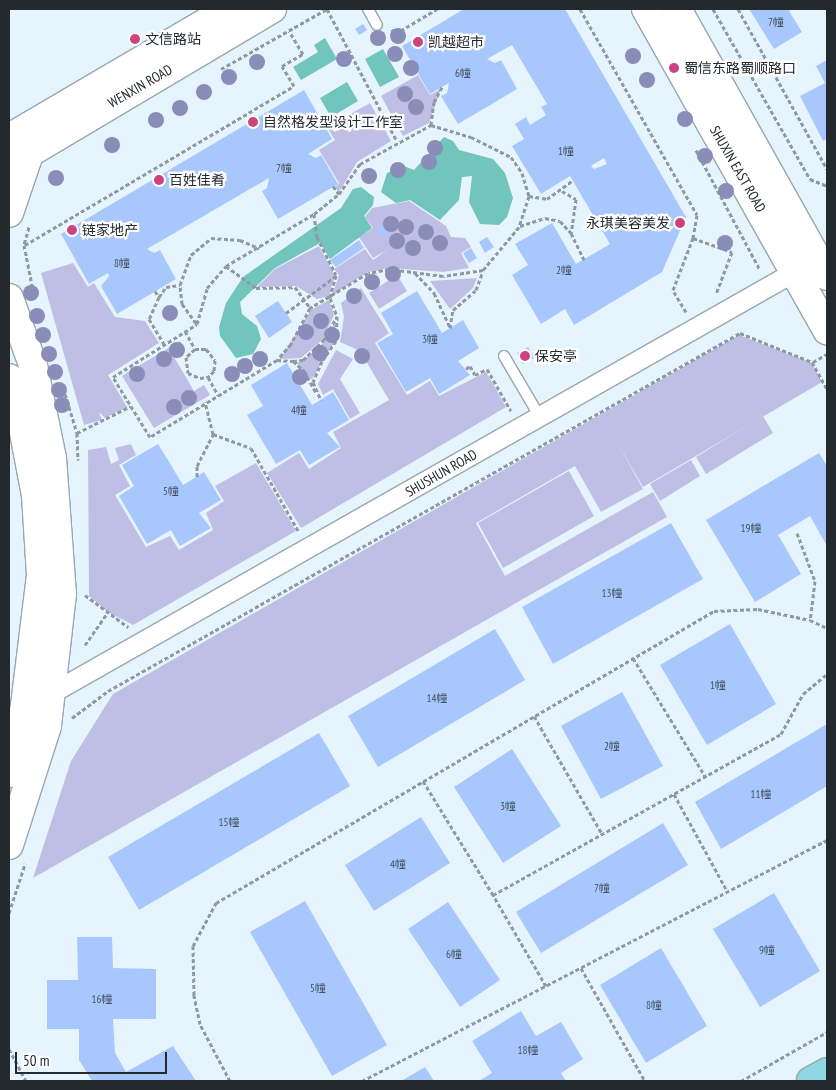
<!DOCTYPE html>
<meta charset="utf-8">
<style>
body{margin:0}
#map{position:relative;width:836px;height:1090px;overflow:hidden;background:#e6f4fd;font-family:"PT Sans Narrow","Noto Sans SC",sans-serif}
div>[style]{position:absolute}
.green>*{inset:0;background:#bfbfe5}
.water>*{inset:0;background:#71c5bd}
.building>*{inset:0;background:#a8c8fd}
.path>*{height:3px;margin-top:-1.5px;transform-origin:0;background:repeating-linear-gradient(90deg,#8f99a0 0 4px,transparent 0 6.5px)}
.roads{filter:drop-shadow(1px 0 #97a7b1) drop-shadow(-1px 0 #97a7b1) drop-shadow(0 1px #97a7b1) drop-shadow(0 -1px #97a7b1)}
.service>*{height:10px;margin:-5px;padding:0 5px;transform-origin:5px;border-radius:5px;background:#fff}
.minor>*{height:19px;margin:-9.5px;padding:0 9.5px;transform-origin:9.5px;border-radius:9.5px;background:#fff}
.secondary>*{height:28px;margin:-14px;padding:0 14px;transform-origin:14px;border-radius:14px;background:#fff}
.primary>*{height:28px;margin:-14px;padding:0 14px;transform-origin:14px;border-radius:14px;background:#8fd6e3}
.trees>*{width:16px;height:16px;margin:-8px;border-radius:50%;background:#8a8db7}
.dots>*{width:14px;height:14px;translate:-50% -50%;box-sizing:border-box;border:2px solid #fff;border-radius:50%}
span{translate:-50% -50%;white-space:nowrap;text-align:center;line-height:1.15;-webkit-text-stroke:4.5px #fff;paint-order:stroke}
.number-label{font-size:11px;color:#445161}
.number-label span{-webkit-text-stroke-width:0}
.poi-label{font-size:14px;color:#23292d}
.left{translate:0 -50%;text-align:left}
.right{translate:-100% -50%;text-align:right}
.street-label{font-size:14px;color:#23292d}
.frame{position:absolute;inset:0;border:10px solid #23292d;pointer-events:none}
.scale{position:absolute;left:15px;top:1052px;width:152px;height:22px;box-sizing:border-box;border:2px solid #23292d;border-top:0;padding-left:6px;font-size:15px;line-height:18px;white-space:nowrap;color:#23292d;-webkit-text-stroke:4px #fff;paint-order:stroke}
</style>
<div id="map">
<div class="green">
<i style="clip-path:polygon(418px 75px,430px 95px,441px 89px,429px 123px,403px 136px,381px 96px)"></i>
<i style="clip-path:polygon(370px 103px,391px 141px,357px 162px,339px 192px,335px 187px,339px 183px,319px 150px,335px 140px,327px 127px)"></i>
<i style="clip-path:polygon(409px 201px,446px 226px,451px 237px,465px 238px,471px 247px,461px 253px,469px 268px,443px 272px,389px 268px,368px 272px,332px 296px,339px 275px,334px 269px,365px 249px,373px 260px,387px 250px,373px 258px,359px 237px,373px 228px,365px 217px,372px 208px)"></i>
<i style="clip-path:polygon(319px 246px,335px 276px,329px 296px,317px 299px,296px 286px,257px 287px,275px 269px)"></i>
<i style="clip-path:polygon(73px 263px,88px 287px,94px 283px,115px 317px,145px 321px,159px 343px,108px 375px,127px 407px,105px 418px,99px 412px,102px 420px,84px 425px,41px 273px)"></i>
<i style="clip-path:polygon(397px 275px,407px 291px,379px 309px,369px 293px)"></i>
<i style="clip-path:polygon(477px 278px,473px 288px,450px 309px,430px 281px)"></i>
<i style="clip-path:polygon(361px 288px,389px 333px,375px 343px,407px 395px,430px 381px,439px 396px,486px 372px,506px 407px,301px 528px,267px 473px,299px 453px,309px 469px,341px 448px,333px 432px,389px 400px,360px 351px,340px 342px,344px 317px,341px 303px)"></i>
<i style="clip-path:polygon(329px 300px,334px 315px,322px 340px,301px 358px,280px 359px,311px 310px)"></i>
<i style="clip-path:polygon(335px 322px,335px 341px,312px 379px,308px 378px,296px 362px,303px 361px,324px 342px)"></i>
<i style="clip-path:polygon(739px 335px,812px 363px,822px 382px,643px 487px,617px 442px,643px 489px,601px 512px,575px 466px,476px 523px,505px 576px,653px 492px,667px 517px,33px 878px,71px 761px,113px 694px)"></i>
<i style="clip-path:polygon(180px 341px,185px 350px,174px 357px,194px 391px,204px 385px,210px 395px,154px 428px,122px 376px)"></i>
<i style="clip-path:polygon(336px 350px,353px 359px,340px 379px,360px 413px,350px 419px,333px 389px,323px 395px,318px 384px)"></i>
<i style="clip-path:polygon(763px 416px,773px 433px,706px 474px,696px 457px)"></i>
<i style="clip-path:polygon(131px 444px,136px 455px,119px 465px,130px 486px,115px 495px,146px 547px,170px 536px,179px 550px,213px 530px,206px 513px,224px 501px,215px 486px,256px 463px,296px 531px,133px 625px,108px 612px,89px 596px,88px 450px,106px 447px,111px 464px,119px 460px,115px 448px)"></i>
<i style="clip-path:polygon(691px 460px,700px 476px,660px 501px,650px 484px)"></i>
<i style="clip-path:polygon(569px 471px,594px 516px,503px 568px,478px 523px)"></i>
</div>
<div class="water">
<i style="clip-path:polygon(325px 38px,337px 59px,301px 80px,293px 67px,318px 52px,314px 45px)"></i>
<i style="clip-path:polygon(383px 49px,399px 77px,380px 87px,365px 59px)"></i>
<i style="clip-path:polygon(347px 82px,358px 101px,331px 117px,320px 98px)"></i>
<i style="clip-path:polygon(444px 137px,453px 141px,459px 150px,493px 159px,505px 173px,513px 198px,507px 217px,499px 225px,480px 224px,469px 202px,472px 176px,462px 177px,459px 200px,440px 220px,410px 200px,396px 203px,381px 192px,387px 173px,404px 166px,414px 170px)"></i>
<i style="clip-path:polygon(361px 187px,374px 197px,373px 205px,364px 216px,372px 228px,330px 259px,320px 243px,275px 268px,240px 302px,242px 314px,257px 326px,261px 339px,253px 354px,236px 358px,220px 336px,219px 327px,226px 303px,243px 277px,341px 208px,353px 189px)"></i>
</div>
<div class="building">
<i style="clip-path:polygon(evenodd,464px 9px,565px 9px,686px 217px,662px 272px,574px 325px,565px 309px,541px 324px,512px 275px,528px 265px,515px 244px,552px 223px,576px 264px,610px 244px,570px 176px,541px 194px,512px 146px,524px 139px,515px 124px,526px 117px,530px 125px,546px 115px,541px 107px,547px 104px,512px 45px,487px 59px,495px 63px,501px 60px,517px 89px,458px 124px,441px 96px,447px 93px,449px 83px,430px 94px,402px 46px,464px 9px,604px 158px,607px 164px,594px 169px,591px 166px,604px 158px)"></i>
<i style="clip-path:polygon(749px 9px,793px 9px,789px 11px,802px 32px,774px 49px)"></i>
<i style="clip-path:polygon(363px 24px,367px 30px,359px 35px,355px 29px)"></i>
<i style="clip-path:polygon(827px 60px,827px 139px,823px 141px,800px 96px,825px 83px,816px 66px)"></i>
<i style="clip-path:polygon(304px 90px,332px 139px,308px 154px,316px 158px,321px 155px,338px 184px,278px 219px,262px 191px,267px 188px,269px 178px,147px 249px,154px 253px,160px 250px,176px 279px,117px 314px,101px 286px,109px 276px,108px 273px,89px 284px,61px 234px)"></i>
<i style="clip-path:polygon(383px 225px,389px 235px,383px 239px,377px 230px)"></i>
<i style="clip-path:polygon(487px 237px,494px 247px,485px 253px,479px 242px)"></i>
<i style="clip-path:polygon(359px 240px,364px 248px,336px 267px,330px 260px)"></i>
<i style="clip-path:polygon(471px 248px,477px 258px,469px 263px,463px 253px)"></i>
<i style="clip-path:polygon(417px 291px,442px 333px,463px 320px,479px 348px,458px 361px,470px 375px,439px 394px,430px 378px,406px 392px,377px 343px,393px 334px,381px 313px)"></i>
<i style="clip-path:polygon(278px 301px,292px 322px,269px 338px,255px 316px)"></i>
<i style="clip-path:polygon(528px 347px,534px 358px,523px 364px,517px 353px)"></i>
<i style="clip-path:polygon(287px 363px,312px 405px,333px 392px,349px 420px,327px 433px,340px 447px,309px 465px,300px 450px,276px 464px,247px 415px,263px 406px,251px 385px)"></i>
<i style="clip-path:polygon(158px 444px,183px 485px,204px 472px,221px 500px,199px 513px,211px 528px,180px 546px,171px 530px,147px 544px,119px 496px,134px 486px,122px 465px)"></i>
<i style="clip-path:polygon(819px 453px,827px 466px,827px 546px,810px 516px,778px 535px,801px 574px,755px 602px,706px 520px)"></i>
<i style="clip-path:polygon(671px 523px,703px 579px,553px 664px,522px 607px)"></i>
<i style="clip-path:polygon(730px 624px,776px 704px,707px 745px,660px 665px)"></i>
<i style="clip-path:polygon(495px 629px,525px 680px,378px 767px,348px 716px)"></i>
<i style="clip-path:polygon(622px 692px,663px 766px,601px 799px,561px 726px)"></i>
<i style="clip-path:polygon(827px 724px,827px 786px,721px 849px,695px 802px)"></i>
<i style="clip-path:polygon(319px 733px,350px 786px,139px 910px,108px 857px)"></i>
<i style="clip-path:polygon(512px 749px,561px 826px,503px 863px,454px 787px)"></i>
<i style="clip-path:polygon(421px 817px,450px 863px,374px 911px,345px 865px)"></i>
<i style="clip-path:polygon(663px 823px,688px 865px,541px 953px,516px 912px)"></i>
<i style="clip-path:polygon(774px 893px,820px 971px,760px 1007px,713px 929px)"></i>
<i style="clip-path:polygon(305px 901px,387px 1045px,332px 1076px,250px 932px)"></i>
<i style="clip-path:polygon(448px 902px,500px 980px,460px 1007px,408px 929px)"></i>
<i style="clip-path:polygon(77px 937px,112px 937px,113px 968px,156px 969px,156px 1019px,113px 1019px,115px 1053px,126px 1072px,173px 1046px,196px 1081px,92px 1081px,79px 1060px,79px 1029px,47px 1029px,47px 980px,78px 980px)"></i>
<i style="clip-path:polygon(661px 948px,707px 1026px,646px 1063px,600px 985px)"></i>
<i style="clip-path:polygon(521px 1011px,536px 1036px,561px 1022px,583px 1059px,561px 1073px,566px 1081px,479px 1081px,492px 1073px,472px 1041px)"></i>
<i style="clip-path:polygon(425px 1067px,434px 1081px,401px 1081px)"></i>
</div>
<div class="path">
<i style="left:327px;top:9px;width:149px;rotate:62.1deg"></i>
<i style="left:580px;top:9px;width:237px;rotate:60.4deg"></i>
<i style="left:697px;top:215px;width:23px;rotate:100deg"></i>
<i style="left:693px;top:238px;width:41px;rotate:19.7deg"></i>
<i style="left:732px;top:252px;width:45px;rotate:110.9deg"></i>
<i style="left:713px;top:9px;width:196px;rotate:60.3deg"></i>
<i style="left:810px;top:179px;width:18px;rotate:22deg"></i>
<i style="left:738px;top:9px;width:183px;rotate:60.9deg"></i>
<i style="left:392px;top:29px;width:6px;rotate:59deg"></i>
<i style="left:395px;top:34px;width:49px;rotate:-30.8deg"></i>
<i style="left:221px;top:69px;width:122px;rotate:-29.5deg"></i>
<i style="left:431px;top:125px;width:42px;rotate:16.7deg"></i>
<i style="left:471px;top:137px;width:45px;rotate:26.6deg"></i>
<i style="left:511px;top:157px;width:19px;rotate:55deg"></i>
<i style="left:522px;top:173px;width:24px;rotate:73deg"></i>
<i style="left:529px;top:196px;width:33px;rotate:108deg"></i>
<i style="left:519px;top:227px;width:56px;rotate:129.9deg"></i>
<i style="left:483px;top:270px;width:40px;rotate:171.5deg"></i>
<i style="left:443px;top:276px;width:54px;rotate:-172.6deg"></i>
<i style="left:389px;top:269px;width:21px;rotate:169deg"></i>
<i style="left:368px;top:273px;width:68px;rotate:148.9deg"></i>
<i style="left:310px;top:308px;width:41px;rotate:117.8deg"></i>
<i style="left:291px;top:344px;width:21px;rotate:131deg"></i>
<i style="left:277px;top:360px;width:149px;rotate:148.8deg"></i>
<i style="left:150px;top:437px;width:70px;rotate:-121.7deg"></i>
<i style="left:113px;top:377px;width:99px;rotate:-32.2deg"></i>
<i style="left:197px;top:324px;width:37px;rotate:-74deg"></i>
<i style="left:207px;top:288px;width:29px;rotate:-49deg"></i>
<i style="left:226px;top:266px;width:102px;rotate:-30.6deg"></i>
<i style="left:314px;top:214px;width:32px;rotate:-39deg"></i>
<i style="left:339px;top:194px;width:37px;rotate:-55deg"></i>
<i style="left:360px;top:164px;width:81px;rotate:-28.8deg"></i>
<i style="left:431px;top:125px;width:23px;rotate:-83deg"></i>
<i style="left:434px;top:102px;width:17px;rotate:-62deg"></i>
<i style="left:696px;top:150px;width:136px;rotate:61.9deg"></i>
<i style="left:333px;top:186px;width:10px;rotate:53deg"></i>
<i style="left:562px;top:191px;width:16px;rotate:30deg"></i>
<i style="left:576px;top:199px;width:34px;rotate:98deg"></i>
<i style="left:571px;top:233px;width:30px;rotate:64deg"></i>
<i style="left:529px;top:196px;width:18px;rotate:9deg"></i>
<i style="left:547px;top:199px;width:32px;rotate:-36deg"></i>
<i style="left:314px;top:214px;width:23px;rotate:83deg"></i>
<i style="left:317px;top:237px;width:42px;rotate:63.4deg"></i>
<i style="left:336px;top:275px;width:24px;rotate:105deg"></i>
<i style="left:330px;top:298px;width:19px;rotate:69deg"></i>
<i style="left:337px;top:316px;width:25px;rotate:92deg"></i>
<i style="left:336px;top:341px;width:24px;rotate:125deg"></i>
<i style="left:322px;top:361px;width:23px;rotate:113deg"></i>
<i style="left:313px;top:382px;width:20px;rotate:66deg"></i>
<i style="left:520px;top:226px;width:26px;rotate:-18deg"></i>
<i style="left:545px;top:218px;width:15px;rotate:11deg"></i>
<i style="left:560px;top:221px;width:16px;rotate:47deg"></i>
<i style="left:29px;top:227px;width:19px;rotate:106deg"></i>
<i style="left:24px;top:245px;width:46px;rotate:78.7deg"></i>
<i style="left:25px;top:245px;width:312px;rotate:-30.6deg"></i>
<i style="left:294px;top:86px;width:23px;rotate:-121deg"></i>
<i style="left:282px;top:66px;width:24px;rotate:-30deg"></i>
<i style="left:303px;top:54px;width:27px;rotate:-121deg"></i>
<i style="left:226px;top:266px;width:37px;rotate:36deg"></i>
<i style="left:256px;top:288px;width:39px;rotate:-1deg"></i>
<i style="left:295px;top:287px;width:26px;rotate:54deg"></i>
<i style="left:415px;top:273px;width:28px;rotate:46deg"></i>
<i style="left:434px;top:293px;width:38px;rotate:65deg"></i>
<i style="left:155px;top:291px;width:7px;rotate:56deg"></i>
<i style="left:159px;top:297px;width:24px;rotate:114deg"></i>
<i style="left:149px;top:319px;width:29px;rotate:59deg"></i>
<i style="left:159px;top:297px;width:12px;rotate:-55deg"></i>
<i style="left:166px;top:287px;width:14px;rotate:-8deg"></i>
<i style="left:686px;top:312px;width:26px;rotate:-121deg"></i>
<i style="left:673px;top:290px;width:56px;rotate:-69deg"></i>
<i style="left:286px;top:313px;width:62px;rotate:-36.5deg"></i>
<i style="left:196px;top:323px;width:24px;rotate:-126deg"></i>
<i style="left:182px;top:304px;width:19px;rotate:-96deg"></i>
<i style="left:180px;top:285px;width:32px;rotate:-70deg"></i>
<i style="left:191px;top:255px;width:26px;rotate:-40deg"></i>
<i style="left:211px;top:238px;width:29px;rotate:4deg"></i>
<i style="left:240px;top:240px;width:21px;rotate:23deg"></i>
<i style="left:450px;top:328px;width:18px;rotate:-81deg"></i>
<i style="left:453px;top:310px;width:30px;rotate:-41deg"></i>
<i style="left:476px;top:290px;width:20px;rotate:-70deg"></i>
<i style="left:185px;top:331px;width:21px;rotate:61deg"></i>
<i style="left:195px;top:349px;width:12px;rotate:138deg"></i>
<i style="left:186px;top:357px;width:16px;rotate:83deg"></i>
<i style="left:188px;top:373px;width:13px;rotate:23deg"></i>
<i style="left:200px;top:378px;width:8px;rotate:-7deg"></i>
<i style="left:208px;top:377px;width:21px;rotate:61deg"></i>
<i style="left:195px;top:349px;width:11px"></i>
<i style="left:206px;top:349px;width:14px;rotate:51deg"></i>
<i style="left:215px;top:360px;width:11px;rotate:95deg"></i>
<i style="left:214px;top:371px;width:8px;rotate:135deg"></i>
<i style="left:277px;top:360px;width:16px;rotate:4deg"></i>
<i style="left:293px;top:361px;width:15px;rotate:42deg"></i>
<i style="left:304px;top:371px;width:25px;rotate:61deg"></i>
<i style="left:293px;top:361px;width:10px;rotate:-6deg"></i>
<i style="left:303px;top:360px;width:28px;rotate:-44deg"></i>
<i style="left:323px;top:341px;width:28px;rotate:-60deg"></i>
<i style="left:813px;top:362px;width:16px;rotate:-30deg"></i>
<i style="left:466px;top:369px;width:5px;rotate:-37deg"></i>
<i style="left:470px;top:366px;width:10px;rotate:61deg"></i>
<i style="left:475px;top:375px;width:13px;rotate:-27deg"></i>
<i style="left:487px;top:369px;width:48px;rotate:60.3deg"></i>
<i style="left:65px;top:394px;width:41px;rotate:72.9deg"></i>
<i style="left:77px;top:433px;width:27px;rotate:88deg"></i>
<i style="left:77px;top:433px;width:60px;rotate:-26.6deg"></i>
<i style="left:213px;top:434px;width:40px;rotate:20.2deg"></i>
<i style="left:251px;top:448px;width:97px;rotate:60.3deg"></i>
<i style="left:197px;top:477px;width:11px;rotate:-90deg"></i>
<i style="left:197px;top:466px;width:36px;rotate:-63deg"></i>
<i style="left:213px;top:434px;width:33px;rotate:-104deg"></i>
<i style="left:797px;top:533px;width:51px;rotate:69.4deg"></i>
<i style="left:815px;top:581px;width:39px;rotate:97deg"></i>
<i style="left:85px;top:595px;width:54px;rotate:36.7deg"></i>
<i style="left:85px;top:645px;width:37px;rotate:-55deg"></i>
<i style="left:633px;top:658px;width:138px;rotate:58.6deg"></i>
<i style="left:534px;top:716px;width:136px;rotate:60deg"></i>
<i style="left:72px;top:718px;width:45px;rotate:-36.9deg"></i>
<i style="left:108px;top:691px;width:726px;rotate:-29.53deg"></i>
<i style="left:740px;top:333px;width:78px;rotate:21.9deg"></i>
<i style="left:812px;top:362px;width:31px;rotate:61deg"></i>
<i style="left:423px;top:781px;width:134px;rotate:58.4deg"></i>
<i style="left:674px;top:794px;width:111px;rotate:61.3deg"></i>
<i style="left:9px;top:913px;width:52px;rotate:-71.9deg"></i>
<i style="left:581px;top:968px;width:130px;rotate:60.5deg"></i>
<i style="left:546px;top:986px;width:105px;rotate:-120.2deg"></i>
<i style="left:493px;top:895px;width:330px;rotate:-29.2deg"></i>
<i style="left:781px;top:734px;width:46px;rotate:-61.2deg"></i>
<i style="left:803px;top:694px;width:31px;rotate:-40deg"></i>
<i style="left:9px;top:1049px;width:36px;rotate:62deg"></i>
<i style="left:230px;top:1081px;width:64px;rotate:-117.8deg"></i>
<i style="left:200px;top:1024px;width:30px;rotate:-102deg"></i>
<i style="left:194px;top:995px;width:49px;rotate:-91.2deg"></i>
<i style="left:193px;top:946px;width:49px;rotate:-61.9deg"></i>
<i style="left:216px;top:903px;width:577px;rotate:-30.39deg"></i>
<i style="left:714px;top:611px;width:44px;rotate:-2.6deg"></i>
<i style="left:758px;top:609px;width:53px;rotate:11.9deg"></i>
<i style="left:810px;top:620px;width:19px;rotate:25deg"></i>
<i style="left:362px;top:1081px;width:524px;rotate:-27.4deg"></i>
<i style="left:741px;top:1081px;width:99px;rotate:-29.7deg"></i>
</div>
<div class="roads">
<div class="service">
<i style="left:368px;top:9px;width:18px;rotate:61deg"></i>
<i style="left:504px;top:356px;width:71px;rotate:59.5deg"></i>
</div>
<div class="minor">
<i style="left:53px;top:692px;width:863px;rotate:-29.56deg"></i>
</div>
<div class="secondary">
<i style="left:646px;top:9px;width:369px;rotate:60.6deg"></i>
<i style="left:677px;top:9px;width:306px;rotate:60.7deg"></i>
<i style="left:9px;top:138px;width:255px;rotate:-30.4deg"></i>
<i style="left:9px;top:165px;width:306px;rotate:-30.7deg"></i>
<i style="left:9px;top:213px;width:65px;rotate:-71.3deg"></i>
<i style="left:9px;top:298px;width:71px;rotate:70.3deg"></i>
<i style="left:33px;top:365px;width:95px;rotate:78.5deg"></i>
<i style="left:52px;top:458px;width:136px;rotate:85.8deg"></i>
<i style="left:62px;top:594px;width:133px;rotate:96.5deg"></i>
<i style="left:47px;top:726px;width:125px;rotate:107.7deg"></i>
<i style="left:9px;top:378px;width:41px;rotate:72.9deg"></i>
<i style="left:21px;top:417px;width:80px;rotate:79.2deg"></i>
<i style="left:36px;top:496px;width:79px;rotate:86.4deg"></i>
<i style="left:41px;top:575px;width:132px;rotate:97deg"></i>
<i style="left:25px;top:706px;width:69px;rotate:103.4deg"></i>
</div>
<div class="primary">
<i style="left:811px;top:1081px;width:18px;rotate:-29deg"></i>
</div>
</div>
<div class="trees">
<i style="left:398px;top:36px"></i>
<i style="left:378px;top:38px"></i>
<i style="left:395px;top:54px"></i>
<i style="left:633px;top:56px"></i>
<i style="left:344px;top:59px"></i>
<i style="left:257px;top:62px"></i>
<i style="left:411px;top:68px"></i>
<i style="left:229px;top:77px"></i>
<i style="left:647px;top:80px"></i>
<i style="left:204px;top:92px"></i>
<i style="left:405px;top:94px"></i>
<i style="left:416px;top:107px"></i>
<i style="left:180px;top:108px"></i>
<i style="left:685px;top:119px"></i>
<i style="left:156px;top:120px"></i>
<i style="left:112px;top:145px"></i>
<i style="left:435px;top:148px"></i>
<i style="left:705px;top:156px"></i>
<i style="left:429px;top:162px"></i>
<i style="left:398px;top:170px"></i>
<i style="left:369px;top:176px"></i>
<i style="left:56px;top:178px"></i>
<i style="left:726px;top:191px"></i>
<i style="left:391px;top:224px"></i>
<i style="left:406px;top:227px"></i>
<i style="left:426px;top:232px"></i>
<i style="left:397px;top:241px"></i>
<i style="left:440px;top:243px"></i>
<i style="left:725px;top:243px"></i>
<i style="left:413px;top:248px"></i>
<i style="left:393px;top:274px"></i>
<i style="left:372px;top:282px"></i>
<i style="left:31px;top:293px"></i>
<i style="left:354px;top:296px"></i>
<i style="left:170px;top:313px"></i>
<i style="left:37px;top:316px"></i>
<i style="left:321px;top:321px"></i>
<i style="left:306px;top:332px"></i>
<i style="left:43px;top:335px"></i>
<i style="left:332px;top:335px"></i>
<i style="left:177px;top:350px"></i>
<i style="left:320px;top:353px"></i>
<i style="left:49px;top:354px"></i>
<i style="left:362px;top:356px"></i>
<i style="left:164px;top:359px"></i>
<i style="left:260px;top:359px"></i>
<i style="left:245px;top:366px"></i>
<i style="left:55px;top:372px"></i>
<i style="left:137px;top:374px"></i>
<i style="left:232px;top:374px"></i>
<i style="left:300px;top:377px"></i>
<i style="left:59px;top:390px"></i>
<i style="left:189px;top:398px"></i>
<i style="left:62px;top:405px"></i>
<i style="left:174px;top:407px"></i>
</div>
<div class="dots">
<i style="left:135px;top:39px;background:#cb437f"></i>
<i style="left:418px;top:42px;background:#cb437f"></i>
<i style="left:674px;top:68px;background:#cb437f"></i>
<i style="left:253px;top:122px;background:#cb437f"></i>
<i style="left:159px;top:180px;background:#cb437f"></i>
<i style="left:680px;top:223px;background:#cb437f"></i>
<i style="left:72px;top:230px;background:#cb437f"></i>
<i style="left:525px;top:356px;background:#cb437f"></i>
</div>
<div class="number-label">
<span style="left:776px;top:22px">7幢</span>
<span style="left:463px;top:73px">6幢</span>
<span style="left:566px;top:151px">1幢</span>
<span style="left:284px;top:168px">7幢</span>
<span style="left:122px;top:263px">8幢</span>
<span style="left:564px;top:270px">2幢</span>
<span style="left:430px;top:339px">3幢</span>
<span style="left:299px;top:410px">4幢</span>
<span style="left:171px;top:491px">5幢</span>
<span style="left:751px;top:528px">19幢</span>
<span style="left:612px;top:593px">13幢</span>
<span style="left:718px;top:685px">1幢</span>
<span style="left:437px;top:698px">14幢</span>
<span style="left:612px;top:746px">2幢</span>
<span style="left:761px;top:794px">11幢</span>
<span style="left:508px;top:806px">3幢</span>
<span style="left:229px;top:822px">15幢</span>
<span style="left:398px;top:864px">4幢</span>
<span style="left:602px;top:888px">7幢</span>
<span style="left:767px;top:950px">9幢</span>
<span style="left:454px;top:954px">6幢</span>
<span style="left:318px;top:988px">5幢</span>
<span style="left:102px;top:999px">16幢</span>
<span style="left:654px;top:1005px">8幢</span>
<span style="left:528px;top:1050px">18幢</span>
</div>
<div class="poi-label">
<span class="left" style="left:145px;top:39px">文信路站</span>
<span class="left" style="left:428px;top:42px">凯越超市</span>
<span class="left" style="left:684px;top:68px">蜀信东路蜀顺路口</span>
<span class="left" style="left:263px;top:122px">自然格发型设计工作室</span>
<span class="left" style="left:169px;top:180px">百姓佳肴</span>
<span class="right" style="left:670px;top:223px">永琪美容美发</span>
<span class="left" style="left:82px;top:230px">链家地产</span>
<span class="left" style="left:535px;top:356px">保安亭</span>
</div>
<div class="street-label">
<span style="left:140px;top:86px;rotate:-30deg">WENXIN ROAD</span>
<span style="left:738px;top:169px;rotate:60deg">SHUXIN EAST ROAD</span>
<span style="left:441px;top:473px;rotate:-30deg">SHUSHUN ROAD</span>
</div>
<div class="frame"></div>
<div class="scale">50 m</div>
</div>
